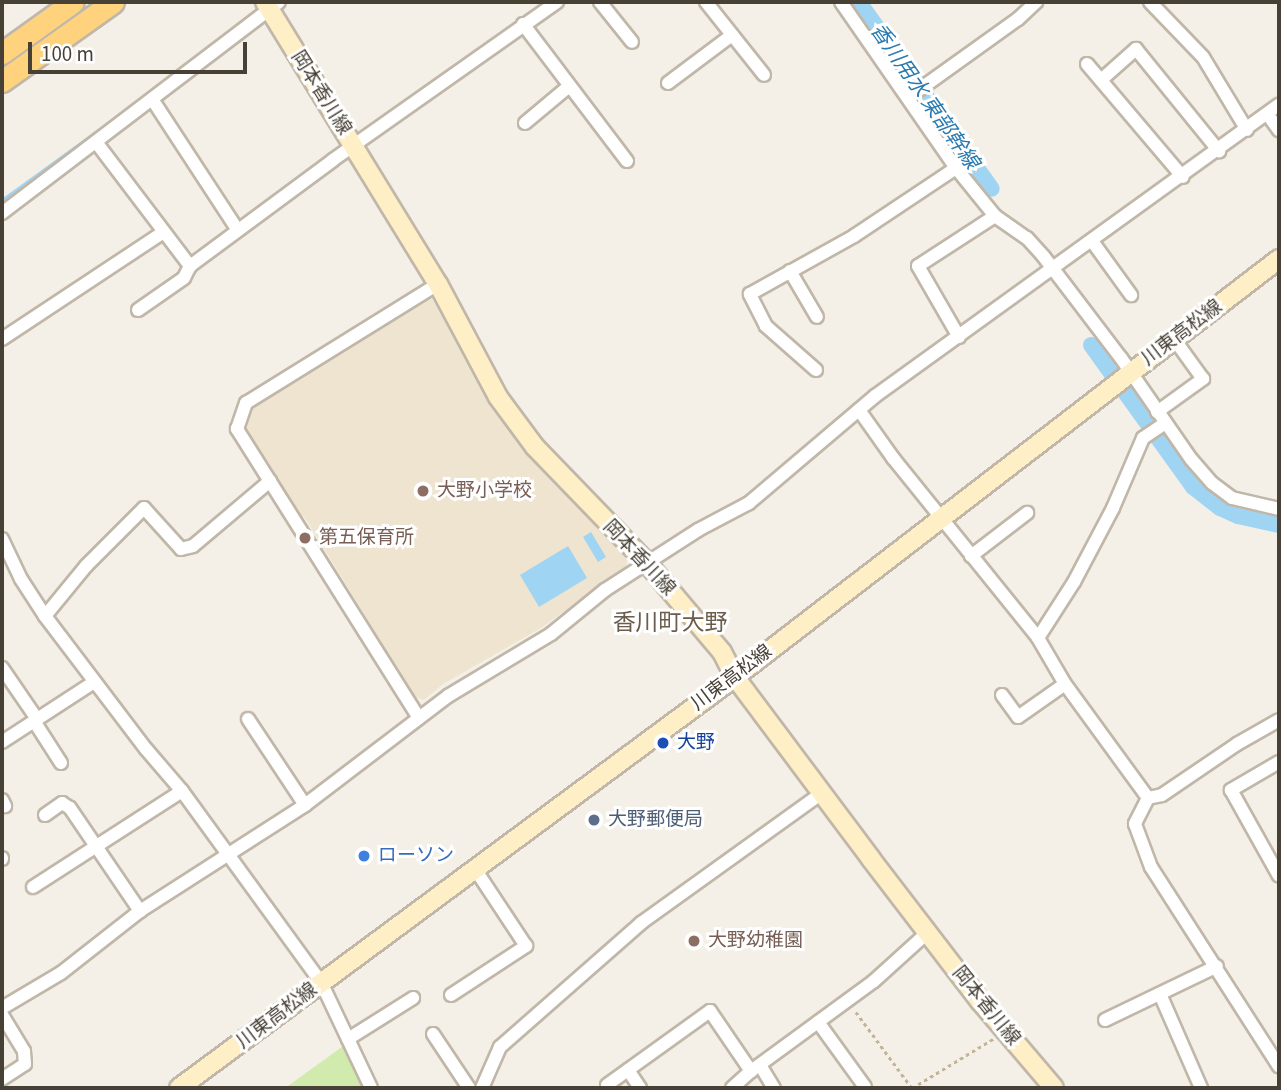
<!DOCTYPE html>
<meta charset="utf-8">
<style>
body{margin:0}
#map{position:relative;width:1281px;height:1090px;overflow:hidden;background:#f4f0e7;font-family:"Source Sans 3","Noto Sans JP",sans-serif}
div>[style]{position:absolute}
.education>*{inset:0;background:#eee4d0}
.green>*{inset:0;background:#d1eaae}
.water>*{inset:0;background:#a0d4f3}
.stream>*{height:4.5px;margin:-2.25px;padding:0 2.25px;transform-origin:2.25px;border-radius:2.25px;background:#a0d4f3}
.canal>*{height:16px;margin:-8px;padding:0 8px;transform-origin:8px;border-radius:8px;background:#a0d4f3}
.path>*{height:2.5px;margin-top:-1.25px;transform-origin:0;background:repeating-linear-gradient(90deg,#c2b399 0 3.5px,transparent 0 7px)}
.roads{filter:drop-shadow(2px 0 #c0b7a9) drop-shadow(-2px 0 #c0b7a9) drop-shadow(0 2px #c0b7a9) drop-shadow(0 -2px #c0b7a9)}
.minor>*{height:12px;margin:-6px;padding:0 6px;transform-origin:6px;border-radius:6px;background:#fff}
.secondary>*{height:18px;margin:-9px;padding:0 9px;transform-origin:9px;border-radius:9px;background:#ffefc6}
.trunk>*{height:21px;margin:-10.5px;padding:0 10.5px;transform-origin:10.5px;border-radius:10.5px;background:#ffd37e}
.dots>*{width:19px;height:19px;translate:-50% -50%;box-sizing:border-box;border:4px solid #fff;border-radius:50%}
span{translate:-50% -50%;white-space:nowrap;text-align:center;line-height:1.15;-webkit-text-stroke:6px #fff;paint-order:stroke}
.street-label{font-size:19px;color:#474035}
.education-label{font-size:19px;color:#785e54}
.left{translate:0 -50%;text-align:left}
.transit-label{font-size:19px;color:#164399}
.service-label{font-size:19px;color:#4e5e75}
.shop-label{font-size:19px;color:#366cbe}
.water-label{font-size:21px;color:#297ab0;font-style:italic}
.quarter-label{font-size:23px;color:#6b5d4c}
.frame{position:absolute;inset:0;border:4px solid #474035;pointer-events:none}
.scale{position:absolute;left:28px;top:42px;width:219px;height:32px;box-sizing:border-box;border:4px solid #474035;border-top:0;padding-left:9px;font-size:21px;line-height:24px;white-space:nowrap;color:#474035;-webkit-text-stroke:5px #fff;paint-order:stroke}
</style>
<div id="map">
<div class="education">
<i style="clip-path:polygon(427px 298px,433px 300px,512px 431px,541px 467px,628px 557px,626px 567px,541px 628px,443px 684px,424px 700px,415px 697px,304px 516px,298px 518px,243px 429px,251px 405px,323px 365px)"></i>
</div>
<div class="green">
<i style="clip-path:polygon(346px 1044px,367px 1088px,285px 1088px)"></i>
</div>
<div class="water">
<i style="clip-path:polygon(591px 532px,606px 557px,598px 562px,583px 537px)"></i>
<i style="clip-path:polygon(568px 546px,587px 578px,539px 607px,520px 575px)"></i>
</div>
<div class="stream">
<i style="left:2px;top:201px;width:152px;rotate:-35.9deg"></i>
</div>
<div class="canal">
<i style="left:859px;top:2px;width:229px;rotate:54.6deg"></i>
<i style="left:1091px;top:345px;width:175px;rotate:54.3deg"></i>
<i style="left:1193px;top:487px;width:34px;rotate:38deg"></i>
<i style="left:1220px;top:508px;width:20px;rotate:24deg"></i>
<i style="left:1238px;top:516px;width:42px;rotate:12.4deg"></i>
</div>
<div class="path">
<i style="left:856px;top:1012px;width:94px;rotate:53.6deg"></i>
<i style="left:912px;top:1088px;width:95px;rotate:-31.2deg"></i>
</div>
<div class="roads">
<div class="minor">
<i style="left:600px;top:2px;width:51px;rotate:51.3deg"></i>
<i style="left:706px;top:2px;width:93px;rotate:51.5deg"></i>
<i style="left:841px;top:2px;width:202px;rotate:55.3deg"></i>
<i style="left:956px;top:168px;width:62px;rotate:50.9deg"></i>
<i style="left:995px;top:216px;width:39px;rotate:35deg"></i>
<i style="left:1027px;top:238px;width:25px;rotate:48deg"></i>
<i style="left:1044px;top:257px;width:127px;rotate:52.7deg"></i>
<i style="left:1121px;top:358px;width:123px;rotate:55.3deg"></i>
<i style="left:1191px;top:459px;width:32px;rotate:49deg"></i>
<i style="left:1212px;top:483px;width:25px;rotate:37deg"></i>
<i style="left:1232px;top:498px;width:48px;rotate:13.2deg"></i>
<i style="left:1150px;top:2px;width:76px;rotate:46.1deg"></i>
<i style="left:1203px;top:57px;width:85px;rotate:58.9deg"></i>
<i style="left:523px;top:24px;width:172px;rotate:52.8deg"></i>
<i style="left:1087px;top:64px;width:148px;rotate:49.7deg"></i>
<i style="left:1101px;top:80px;width:47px;rotate:-41.5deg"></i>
<i style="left:1136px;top:49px;width:132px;rotate:50.9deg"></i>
<i style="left:668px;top:83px;width:80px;rotate:-36.9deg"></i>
<i style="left:909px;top:97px;width:134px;rotate:-35.6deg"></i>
<i style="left:1018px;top:19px;width:25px;rotate:-43deg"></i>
<i style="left:152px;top:99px;width:155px;rotate:56.8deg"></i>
<i style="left:1268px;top:115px;width:19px;rotate:54deg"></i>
<i style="left:525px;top:123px;width:56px;rotate:-39.9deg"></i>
<i style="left:96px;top:142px;width:156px;rotate:52.8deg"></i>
<i style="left:190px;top:266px;width:13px;rotate:117deg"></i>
<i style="left:184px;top:278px;width:56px;rotate:145.2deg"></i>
<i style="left:2px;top:213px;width:348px;rotate:-37.3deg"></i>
<i style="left:1092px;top:241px;width:67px;rotate:54.2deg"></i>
<i style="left:190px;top:266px;width:178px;rotate:-36.5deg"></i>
<i style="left:333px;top:160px;width:274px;rotate:-35.2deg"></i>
<i style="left:790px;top:271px;width:53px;rotate:59.6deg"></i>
<i style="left:959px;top:337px;width:82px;rotate:-120deg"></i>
<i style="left:918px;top:266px;width:92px;rotate:-33deg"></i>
<i style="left:2px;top:339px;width:192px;rotate:-33.5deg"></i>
<i style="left:816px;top:370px;width:67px;rotate:-138.7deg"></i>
<i style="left:766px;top:326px;width:36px;rotate:-117deg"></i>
<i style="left:750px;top:294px;width:119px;rotate:-29.1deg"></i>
<i style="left:854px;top:236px;width:123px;rotate:-33.7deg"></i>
<i style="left:859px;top:410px;width:59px;rotate:54.7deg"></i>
<i style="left:893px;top:458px;width:231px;rotate:51.1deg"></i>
<i style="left:1038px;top:638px;width:53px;rotate:59.6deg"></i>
<i style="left:1065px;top:684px;width:141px;rotate:53.9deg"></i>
<i style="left:1148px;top:798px;width:29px;rotate:117deg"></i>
<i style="left:1135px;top:824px;width:46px;rotate:69.6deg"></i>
<i style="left:1151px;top:867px;width:237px;rotate:57.3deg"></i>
<i style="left:1157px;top:412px;width:57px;rotate:-35.7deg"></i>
<i style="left:1203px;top:379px;width:49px;rotate:-125.9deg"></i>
<i style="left:2px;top:539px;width:44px;rotate:64.6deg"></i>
<i style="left:21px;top:579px;width:44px;rotate:57deg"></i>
<i style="left:45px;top:616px;width:167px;rotate:52.8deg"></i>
<i style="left:146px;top:749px;width:55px;rotate:49.4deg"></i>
<i style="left:182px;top:791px;width:236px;rotate:54deg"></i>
<i style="left:321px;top:982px;width:117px;rotate:64.7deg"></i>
<i style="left:971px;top:556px;width:71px;rotate:-37.5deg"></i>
<i style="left:45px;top:616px;width:65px;rotate:-50.6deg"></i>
<i style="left:86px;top:566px;width:82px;rotate:-45deg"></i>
<i style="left:144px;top:508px;width:55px;rotate:47.9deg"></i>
<i style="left:181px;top:549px;width:12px;rotate:-14deg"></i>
<i style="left:193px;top:546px;width:101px;rotate:-40.2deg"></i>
<i style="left:1038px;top:638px;width:67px;rotate:-57.3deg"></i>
<i style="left:1074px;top:582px;width:84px;rotate:-62.2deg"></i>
<i style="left:1113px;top:508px;width:76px;rotate:-66.8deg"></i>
<i style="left:1143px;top:438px;width:27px;rotate:-34deg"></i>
<i style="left:2px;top:668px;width:62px;rotate:55.5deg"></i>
<i style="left:1002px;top:695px;width:27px;rotate:54deg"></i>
<i style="left:1018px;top:717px;width:57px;rotate:-35.1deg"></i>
<i style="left:419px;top:718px;width:342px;rotate:-122.2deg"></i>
<i style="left:237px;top:429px;width:28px;rotate:-71deg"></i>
<i style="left:246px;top:403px;width:226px;rotate:-31.8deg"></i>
<i style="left:248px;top:719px;width:103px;rotate:56.5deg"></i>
<i style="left:34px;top:721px;width:50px;rotate:57.3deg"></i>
<i style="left:2px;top:742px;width:110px;rotate:-33.1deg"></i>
<i style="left:1279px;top:762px;width:56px;rotate:149.7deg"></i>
<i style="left:1231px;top:790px;width:98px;rotate:60.8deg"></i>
<i style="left:1148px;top:798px;width:14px;rotate:-12deg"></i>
<i style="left:1162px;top:795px;width:91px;rotate:-34.2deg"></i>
<i style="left:1237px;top:744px;width:48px;rotate:-29.7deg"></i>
<i style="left:2px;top:800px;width:7px;rotate:63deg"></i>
<i style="left:45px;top:815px;width:21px;rotate:-35deg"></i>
<i style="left:62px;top:803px;width:9px;rotate:32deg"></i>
<i style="left:70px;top:808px;width:125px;rotate:55.8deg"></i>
<i style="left:2px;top:858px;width:1px;rotate:90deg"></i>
<i style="left:33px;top:887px;width:177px;rotate:-32.8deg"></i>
<i style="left:1160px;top:994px;width:103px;rotate:66.4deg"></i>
<i style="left:451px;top:995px;width:90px;rotate:-33.2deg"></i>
<i style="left:526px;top:946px;width:92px;rotate:-123.5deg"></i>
<i style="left:2px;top:1008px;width:69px;rotate:-30.7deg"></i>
<i style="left:61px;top:973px;width:100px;rotate:-38.1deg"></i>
<i style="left:140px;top:911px;width:196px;rotate:-32.7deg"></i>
<i style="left:305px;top:805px;width:180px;rotate:-37.3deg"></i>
<i style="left:448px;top:696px;width:120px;rotate:-31deg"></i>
<i style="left:551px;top:634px;width:70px;rotate:-39.2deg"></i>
<i style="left:605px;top:590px;width:111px;rotate:-32.8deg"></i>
<i style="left:698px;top:530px;width:58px;rotate:-27.9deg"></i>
<i style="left:749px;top:503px;width:165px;rotate:-40.3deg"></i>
<i style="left:875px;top:396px;width:498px;rotate:-35.8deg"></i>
<i style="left:2px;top:1015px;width:42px;rotate:58.6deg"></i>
<i style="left:24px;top:1051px;width:13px;rotate:86deg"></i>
<i style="left:25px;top:1064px;width:27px;rotate:147deg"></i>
<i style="left:1105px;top:1020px;width:124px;rotate:-25.7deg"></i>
<i style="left:818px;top:1022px;width:80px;rotate:54.1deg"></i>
<i style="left:433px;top:1034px;width:65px;rotate:56.3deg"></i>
<i style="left:348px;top:1039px;width:77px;rotate:-32.2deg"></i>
<i style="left:760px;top:1065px;width:27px;rotate:59deg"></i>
<i style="left:628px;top:1070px;width:22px;rotate:56deg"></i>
<i style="left:607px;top:1085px;width:127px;rotate:-35.7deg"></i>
<i style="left:710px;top:1011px;width:73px;rotate:55.7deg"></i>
<i style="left:482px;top:1088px;width:45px;rotate:-66.3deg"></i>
<i style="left:500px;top:1047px;width:188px;rotate:-41.3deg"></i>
<i style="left:641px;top:923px;width:223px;rotate:-35.7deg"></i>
<i style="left:732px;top:1088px;width:25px;rotate:-42deg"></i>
<i style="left:751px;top:1071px;width:152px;rotate:-36.2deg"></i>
<i style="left:874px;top:981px;width:73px;rotate:-42.2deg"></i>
</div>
<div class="secondary">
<i style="left:265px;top:2px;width:331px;rotate:58.5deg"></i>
<i style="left:438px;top:284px;width:128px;rotate:62deg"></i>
<i style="left:498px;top:397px;width:62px;rotate:53.5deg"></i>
<i style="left:535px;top:447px;width:161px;rotate:46deg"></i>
<i style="left:647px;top:563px;width:116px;rotate:49.9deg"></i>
<i style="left:722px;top:652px;width:28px;rotate:63deg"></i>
<i style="left:735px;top:677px;width:227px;rotate:53.2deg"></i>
<i style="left:871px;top:859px;width:179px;rotate:52.5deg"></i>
<i style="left:980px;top:1001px;width:114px;rotate:49.6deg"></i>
<i style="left:179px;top:1088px;width:691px;rotate:-36.47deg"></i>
<i style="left:735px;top:677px;width:686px;rotate:-37.54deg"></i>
</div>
<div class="trunk">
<i style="left:2px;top:53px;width:87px;rotate:-35.7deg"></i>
<i style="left:2px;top:81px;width:136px;rotate:-35.4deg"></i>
</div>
</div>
<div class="dots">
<i style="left:423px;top:491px;background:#8d6e63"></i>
<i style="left:305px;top:538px;background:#8d6e63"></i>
<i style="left:663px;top:743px;background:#1a4fb4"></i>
<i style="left:594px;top:820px;background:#5c6f8a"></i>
<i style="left:364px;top:856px;background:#3f7fe0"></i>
<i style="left:694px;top:941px;background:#8d6e63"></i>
</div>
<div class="street-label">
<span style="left:321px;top:93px;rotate:58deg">岡本香川線</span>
<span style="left:1182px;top:333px;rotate:-37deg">川東高松線</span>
<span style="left:639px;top:558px;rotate:47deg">岡本香川線</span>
<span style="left:732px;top:678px;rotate:-37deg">川東高松線</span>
<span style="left:986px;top:1006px;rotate:51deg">岡本香川線</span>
<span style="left:277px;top:1016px;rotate:-37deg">川東高松線</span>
</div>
<div class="education-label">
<span class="left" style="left:437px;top:491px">大野小学校</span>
<span class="left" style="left:319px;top:538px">第五保育所</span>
<span class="left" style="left:708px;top:941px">大野幼稚園</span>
</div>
<div class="transit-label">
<span class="left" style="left:677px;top:743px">大野</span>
</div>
<div class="service-label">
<span class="left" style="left:608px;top:820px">大野郵便局</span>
</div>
<div class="shop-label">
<span class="left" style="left:378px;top:856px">ローソン</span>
</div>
<div class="water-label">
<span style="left:925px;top:96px;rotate:55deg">香川用水 東部幹線</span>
</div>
<div class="quarter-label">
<span style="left:670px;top:623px">香川町大野</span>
</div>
<div class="frame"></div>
<div class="scale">100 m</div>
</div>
